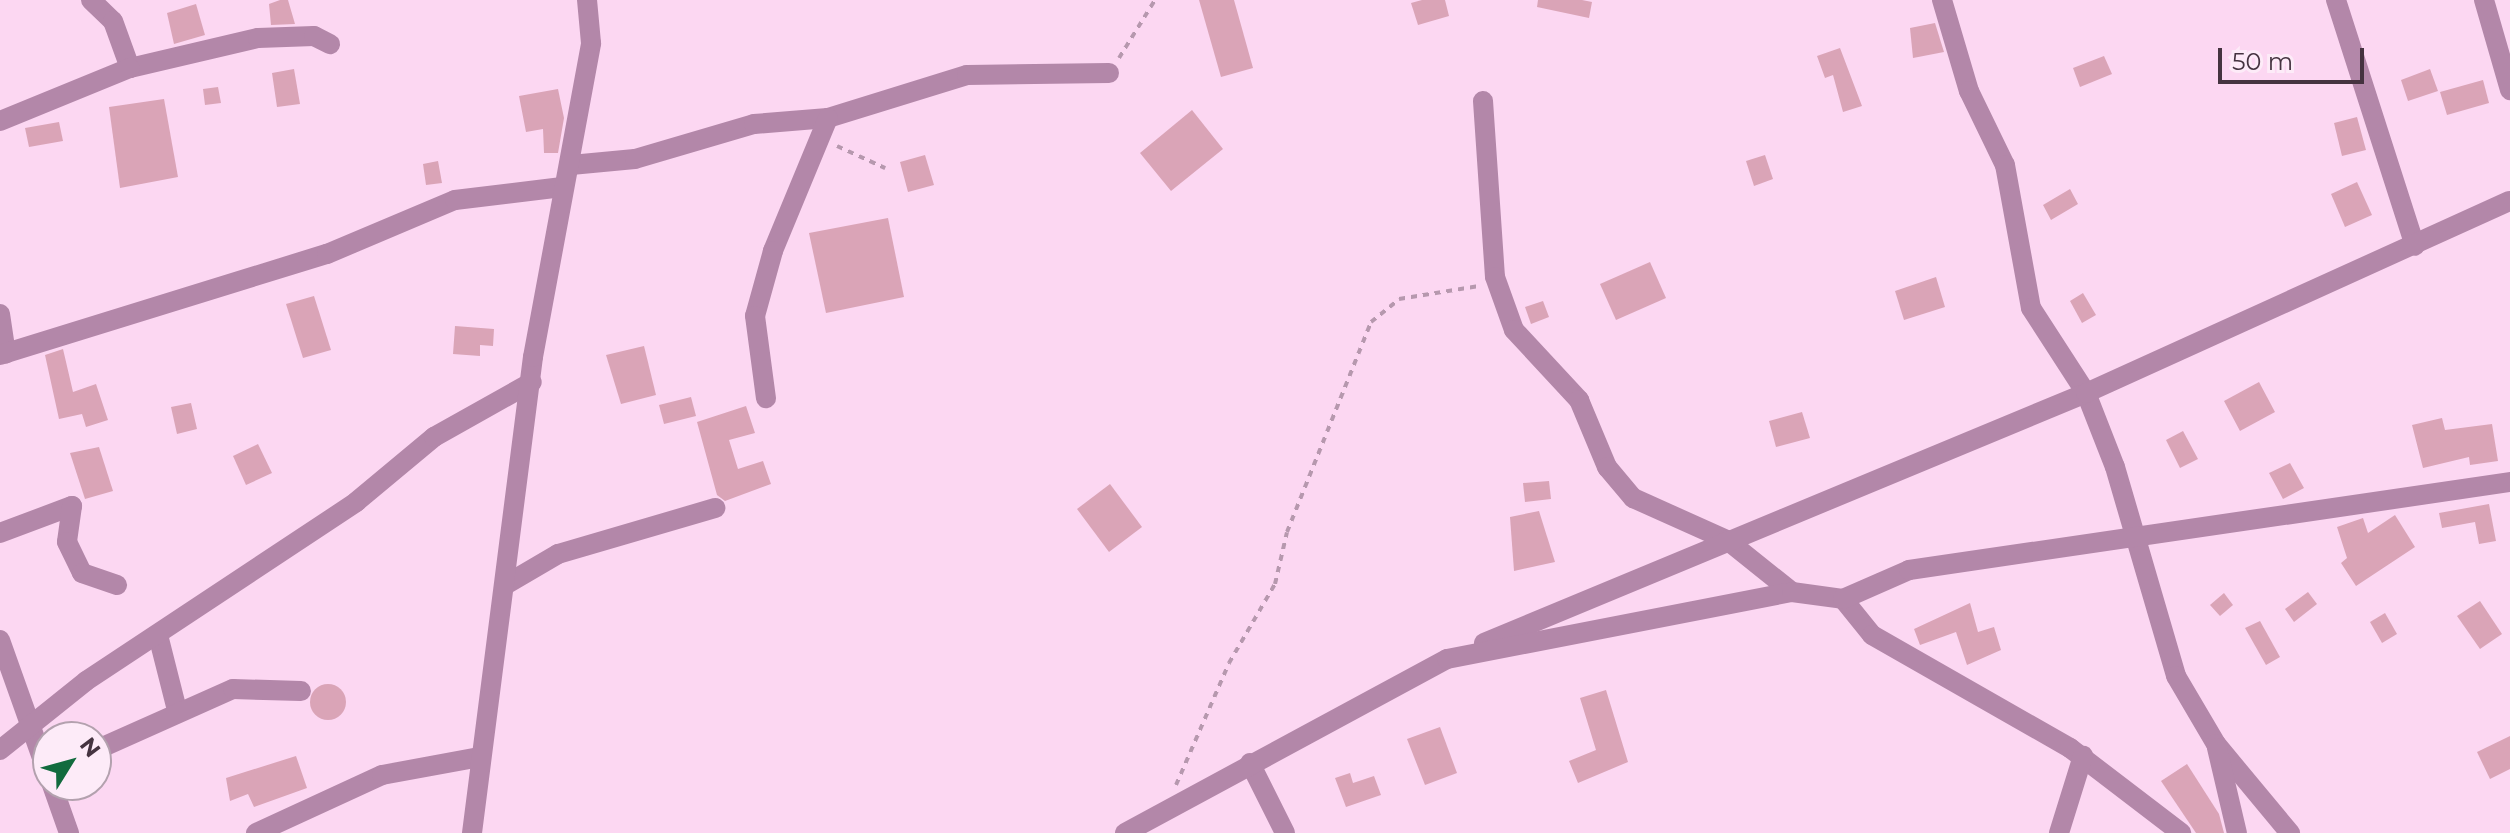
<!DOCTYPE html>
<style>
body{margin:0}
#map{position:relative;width:2510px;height:833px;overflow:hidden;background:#fcd7f2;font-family:Montserrat,sans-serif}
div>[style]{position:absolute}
.building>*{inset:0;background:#daa4b7}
.round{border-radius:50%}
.path>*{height:4px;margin-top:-2px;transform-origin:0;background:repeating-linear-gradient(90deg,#b698ae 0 6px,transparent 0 12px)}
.minor>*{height:20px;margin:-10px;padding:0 10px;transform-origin:10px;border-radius:10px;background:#b387a9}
span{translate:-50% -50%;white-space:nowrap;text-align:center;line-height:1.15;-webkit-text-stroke:6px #fdebf8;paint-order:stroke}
.north{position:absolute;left:32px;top:721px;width:80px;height:80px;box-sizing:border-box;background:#fdebf8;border:2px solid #b3a1ae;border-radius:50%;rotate:53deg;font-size:22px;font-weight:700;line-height:32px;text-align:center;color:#453340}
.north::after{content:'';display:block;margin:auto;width:28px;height:36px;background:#126b3e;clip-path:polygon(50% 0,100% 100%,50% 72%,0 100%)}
.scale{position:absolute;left:2218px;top:48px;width:146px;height:36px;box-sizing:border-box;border:4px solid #453340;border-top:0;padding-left:10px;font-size:24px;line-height:28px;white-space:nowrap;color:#453340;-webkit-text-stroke:6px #fdebf8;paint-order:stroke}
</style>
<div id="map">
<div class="building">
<i style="clip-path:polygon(280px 0,288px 0,295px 24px,271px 25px,269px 4px)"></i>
<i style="clip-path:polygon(1199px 0,1234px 0,1253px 68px,1221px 77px)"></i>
<i style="clip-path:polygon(1422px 0,1445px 0,1449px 16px,1418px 25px,1411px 3px)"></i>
<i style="clip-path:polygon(1538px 0,1582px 0,1592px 2px,1589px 18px,1537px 7px)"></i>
<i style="clip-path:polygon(196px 4px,205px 35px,174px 44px,167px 13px)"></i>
<i style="clip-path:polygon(1935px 23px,1944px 52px,1913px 58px,1910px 28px)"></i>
<i style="clip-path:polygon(1840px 48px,1862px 106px,1843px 112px,1833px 75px,1825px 78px,1817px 56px)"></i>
<i style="clip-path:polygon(2104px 56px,2112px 74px,2080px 87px,2073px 68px)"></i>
<i style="clip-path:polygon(294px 69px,300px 104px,277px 107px,272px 73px)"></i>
<i style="clip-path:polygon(2430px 69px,2438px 91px,2408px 101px,2401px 80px)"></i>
<i style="clip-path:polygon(2483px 80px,2489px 103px,2447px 115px,2440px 92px)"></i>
<i style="clip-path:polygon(218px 87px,221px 103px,205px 105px,203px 89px)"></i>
<i style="clip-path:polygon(558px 89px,564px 118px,558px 153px,544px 153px,543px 129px,526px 132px,519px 96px)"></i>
<i style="clip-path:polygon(164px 99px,178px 177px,120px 188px,109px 107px)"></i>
<i style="clip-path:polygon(1192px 110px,1223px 149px,1171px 191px,1140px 153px)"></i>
<i style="clip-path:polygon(2357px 117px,2366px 150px,2342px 156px,2334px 123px)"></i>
<i style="clip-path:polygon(59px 122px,63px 141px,29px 147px,25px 128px)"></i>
<i style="clip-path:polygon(925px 155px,934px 185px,908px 192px,900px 162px)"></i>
<i style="clip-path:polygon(1765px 155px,1773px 179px,1754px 186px,1746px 161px)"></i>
<i style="clip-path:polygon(438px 161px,442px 183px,426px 185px,423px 164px)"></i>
<i style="clip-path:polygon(2357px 182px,2372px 215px,2345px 227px,2331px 194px)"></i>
<i style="clip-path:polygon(2070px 189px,2078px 204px,2051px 220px,2043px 205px)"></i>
<i style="clip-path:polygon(888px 218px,904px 297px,826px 313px,809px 233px)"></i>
<i style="clip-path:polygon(1650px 262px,1666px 298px,1616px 320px,1600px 284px)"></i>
<i style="clip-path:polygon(1936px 277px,1945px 307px,1904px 320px,1895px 291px)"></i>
<i style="clip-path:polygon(2083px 293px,2096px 315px,2082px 323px,2070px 301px)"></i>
<i style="clip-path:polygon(314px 296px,331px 350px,303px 358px,286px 304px)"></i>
<i style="clip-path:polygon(1543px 301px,1549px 317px,1531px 324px,1525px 307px)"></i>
<i style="clip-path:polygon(455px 326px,494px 329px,493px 346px,480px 345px,480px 356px,453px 354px)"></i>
<i style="clip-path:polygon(644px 346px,656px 395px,621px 404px,606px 355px)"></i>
<i style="clip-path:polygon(63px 349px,73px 392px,96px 384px,108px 420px,86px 427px,82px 414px,59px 419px,45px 355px)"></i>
<i style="clip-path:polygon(2259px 382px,2275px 412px,2240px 431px,2224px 401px)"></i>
<i style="clip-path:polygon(691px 397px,696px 416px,664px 424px,659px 405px)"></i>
<i style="clip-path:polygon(191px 403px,197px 429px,177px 434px,171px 407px)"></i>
<i style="clip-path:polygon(746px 406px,755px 433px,729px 440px,738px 469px,763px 461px,771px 484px,725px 501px,717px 495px,697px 422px)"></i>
<i style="clip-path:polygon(1802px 412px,1810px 438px,1776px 447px,1769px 421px)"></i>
<i style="clip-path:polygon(2442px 418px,2445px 430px,2492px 424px,2498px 461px,2470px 465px,2469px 457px,2423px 468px,2412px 425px)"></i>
<i style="clip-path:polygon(2183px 431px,2198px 459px,2180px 468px,2166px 440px)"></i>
<i style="clip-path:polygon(258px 444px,272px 473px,246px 485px,233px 456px)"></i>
<i style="clip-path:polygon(99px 447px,113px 491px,85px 499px,70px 453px)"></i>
<i style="clip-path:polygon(2290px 463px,2304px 488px,2283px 499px,2269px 473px)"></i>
<i style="clip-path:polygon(1549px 481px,1551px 499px,1525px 502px,1523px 483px)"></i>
<i style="clip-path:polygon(1110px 484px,1142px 527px,1109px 552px,1077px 509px)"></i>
<i style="clip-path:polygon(2489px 504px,2496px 541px,2479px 544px,2475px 522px,2442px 528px,2439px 513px)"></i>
<i style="clip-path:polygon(1539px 511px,1555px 562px,1514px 571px,1510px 517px)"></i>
<i style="clip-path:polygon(2395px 515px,2415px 547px,2356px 586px,2341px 563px,2347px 558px,2337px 527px,2363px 518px,2368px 533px)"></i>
<i style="clip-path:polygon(2308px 592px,2317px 604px,2294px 622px,2285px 609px)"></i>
<i style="clip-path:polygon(2224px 593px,2233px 605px,2220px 616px,2210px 605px)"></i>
<i style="clip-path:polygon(2480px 601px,2502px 634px,2480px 649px,2457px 616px)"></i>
<i style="clip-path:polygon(1970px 603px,1978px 632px,1994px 627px,2001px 650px,1967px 665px,1956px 632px,1920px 645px,1914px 629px)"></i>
<i style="clip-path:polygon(2385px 613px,2397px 634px,2382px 643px,2370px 622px)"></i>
<i style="clip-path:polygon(2260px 621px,2280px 657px,2266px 665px,2245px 628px)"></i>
<i class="round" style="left:310px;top:684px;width:36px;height:36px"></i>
<i style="clip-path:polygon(1606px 690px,1628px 762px,1578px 783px,1569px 761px,1596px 750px,1580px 698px)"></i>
<i style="clip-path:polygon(1440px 727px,1457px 773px,1425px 785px,1407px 739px)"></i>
<i style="clip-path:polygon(2510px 736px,2510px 769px,2490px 779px,2477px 752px)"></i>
<i style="clip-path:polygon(296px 756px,307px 788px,254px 807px,248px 794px,230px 801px,226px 778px)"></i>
<i style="clip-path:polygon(2187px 764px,2219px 814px,2224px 833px,2196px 833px,2161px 781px)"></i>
<i style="clip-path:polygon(1350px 773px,1353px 783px,1374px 776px,1381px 795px,1346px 807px,1335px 778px)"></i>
</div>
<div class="path">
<i style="left:1119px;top:58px;width:68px;rotate:-58.2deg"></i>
<i style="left:837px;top:146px;width:53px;rotate:24.6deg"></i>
<i style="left:1176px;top:785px;width:133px;rotate:-66.5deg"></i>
<i style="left:1229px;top:663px;width:91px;rotate:-59.8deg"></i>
<i style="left:1275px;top:584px;width:53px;rotate:-77deg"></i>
<i style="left:1287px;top:532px;width:226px;rotate:-68.2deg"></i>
<i style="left:1371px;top:322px;width:36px;rotate:-39deg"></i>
<i style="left:1399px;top:299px;width:81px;rotate:-9.2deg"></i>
</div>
<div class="minor">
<i style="left:91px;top:0;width:30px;rotate:44deg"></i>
<i style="left:113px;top:21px;width:50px;rotate:70.1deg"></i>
<i style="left:130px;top:68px;width:131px;rotate:-13.2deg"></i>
<i style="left:258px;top:38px;width:56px;rotate:-2deg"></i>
<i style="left:314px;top:36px;width:18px;rotate:27deg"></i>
<i style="left:1942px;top:0;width:95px;rotate:73.5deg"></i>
<i style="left:1969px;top:91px;width:82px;rotate:64.1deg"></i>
<i style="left:2005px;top:165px;width:145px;rotate:79.7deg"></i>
<i style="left:2031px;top:308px;width:101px;rotate:57.1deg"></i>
<i style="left:2086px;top:393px;width:79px;rotate:68.6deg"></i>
<i style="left:2115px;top:467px;width:218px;rotate:73.7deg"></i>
<i style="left:2176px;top:676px;width:79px;rotate:59.5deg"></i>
<i style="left:2216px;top:744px;width:116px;rotate:50.3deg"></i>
<i style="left:2336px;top:0;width:258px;rotate:72.2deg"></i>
<i style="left:2484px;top:0;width:94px;rotate:73.9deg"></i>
<i style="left:1483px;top:101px;width:176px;rotate:86.1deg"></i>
<i style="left:1495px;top:277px;width:56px;rotate:70.3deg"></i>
<i style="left:1514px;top:330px;width:96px;rotate:47.1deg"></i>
<i style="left:1579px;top:400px;width:73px;rotate:67.3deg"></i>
<i style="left:1607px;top:467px;width:40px;rotate:50deg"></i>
<i style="left:1633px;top:498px;width:103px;rotate:24.1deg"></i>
<i style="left:1727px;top:540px;width:83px;rotate:38.7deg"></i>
<i style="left:828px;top:118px;width:145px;rotate:-17.2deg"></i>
<i style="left:967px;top:75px;width:142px;rotate:-0.8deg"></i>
<i style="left:0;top:121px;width:140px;rotate:-22.2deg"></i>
<i style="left:571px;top:165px;width:64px;rotate:-5.4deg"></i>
<i style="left:635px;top:159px;width:124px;rotate:-16.4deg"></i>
<i style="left:754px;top:124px;width:74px;rotate:-4.6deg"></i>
<i style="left:828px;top:118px;width:144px;rotate:112.5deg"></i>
<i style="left:773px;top:251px;width:67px;rotate:105.5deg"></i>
<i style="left:755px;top:316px;width:83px;rotate:82.4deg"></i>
<i style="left:0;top:314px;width:40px;rotate:81.5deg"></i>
<i style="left:0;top:355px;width:342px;rotate:-17.2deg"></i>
<i style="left:327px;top:254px;width:139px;rotate:-22.9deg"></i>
<i style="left:455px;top:200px;width:108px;rotate:-6.9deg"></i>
<i style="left:0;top:533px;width:77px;rotate:-20.6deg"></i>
<i style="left:72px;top:506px;width:36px;rotate:98deg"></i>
<i style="left:67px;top:542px;width:34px;rotate:64deg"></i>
<i style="left:82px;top:573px;width:37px;rotate:19deg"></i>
<i style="left:507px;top:584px;width:59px;rotate:-30.5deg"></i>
<i style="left:558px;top:554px;width:164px;rotate:-16.3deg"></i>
<i style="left:1843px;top:599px;width:46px;rotate:51.1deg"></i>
<i style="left:1872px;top:635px;width:228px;rotate:29.7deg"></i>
<i style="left:2070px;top:748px;width:140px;rotate:37.4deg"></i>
<i style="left:159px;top:639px;width:73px;rotate:75.8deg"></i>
<i style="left:0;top:640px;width:143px;rotate:70.4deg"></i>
<i style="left:1484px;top:643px;width:652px;rotate:-22.55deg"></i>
<i style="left:2086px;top:393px;width:465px;rotate:-24.4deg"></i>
<i style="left:2217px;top:748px;width:87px;rotate:76.8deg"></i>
<i style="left:0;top:750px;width:110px;rotate:-38.7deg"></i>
<i style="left:86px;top:681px;width:324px;rotate:-33.5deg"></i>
<i style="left:356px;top:502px;width:102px;rotate:-39.8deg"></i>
<i style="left:434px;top:437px;width:112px;rotate:-29.3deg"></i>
<i style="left:96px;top:750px;width:150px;rotate:-24deg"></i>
<i style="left:233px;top:689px;width:68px;rotate:1.7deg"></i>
<i style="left:1250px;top:763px;width:78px;rotate:63.4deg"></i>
<i style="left:52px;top:785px;width:51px;rotate:70.5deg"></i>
<i style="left:256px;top:833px;width:139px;rotate:-24.7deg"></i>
<i style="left:382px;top:775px;width:100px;rotate:-10.4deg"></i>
<i style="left:472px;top:833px;width:480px;rotate:-82.7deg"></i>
<i style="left:533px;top:357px;width:319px;rotate:-79.5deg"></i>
<i style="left:591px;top:43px;width:43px;rotate:-95.3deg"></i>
<i style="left:1125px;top:833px;width:366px;rotate:-28.4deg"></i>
<i style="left:1447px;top:659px;width:351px;rotate:-11deg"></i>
<i style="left:1792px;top:592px;width:51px;rotate:7.8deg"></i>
<i style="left:1843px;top:599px;width:72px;rotate:-23.7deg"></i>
<i style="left:1909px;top:570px;width:607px;rotate:-8.33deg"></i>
<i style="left:2059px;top:833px;width:81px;rotate:-72.7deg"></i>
</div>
<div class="north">N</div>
<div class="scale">50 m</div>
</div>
